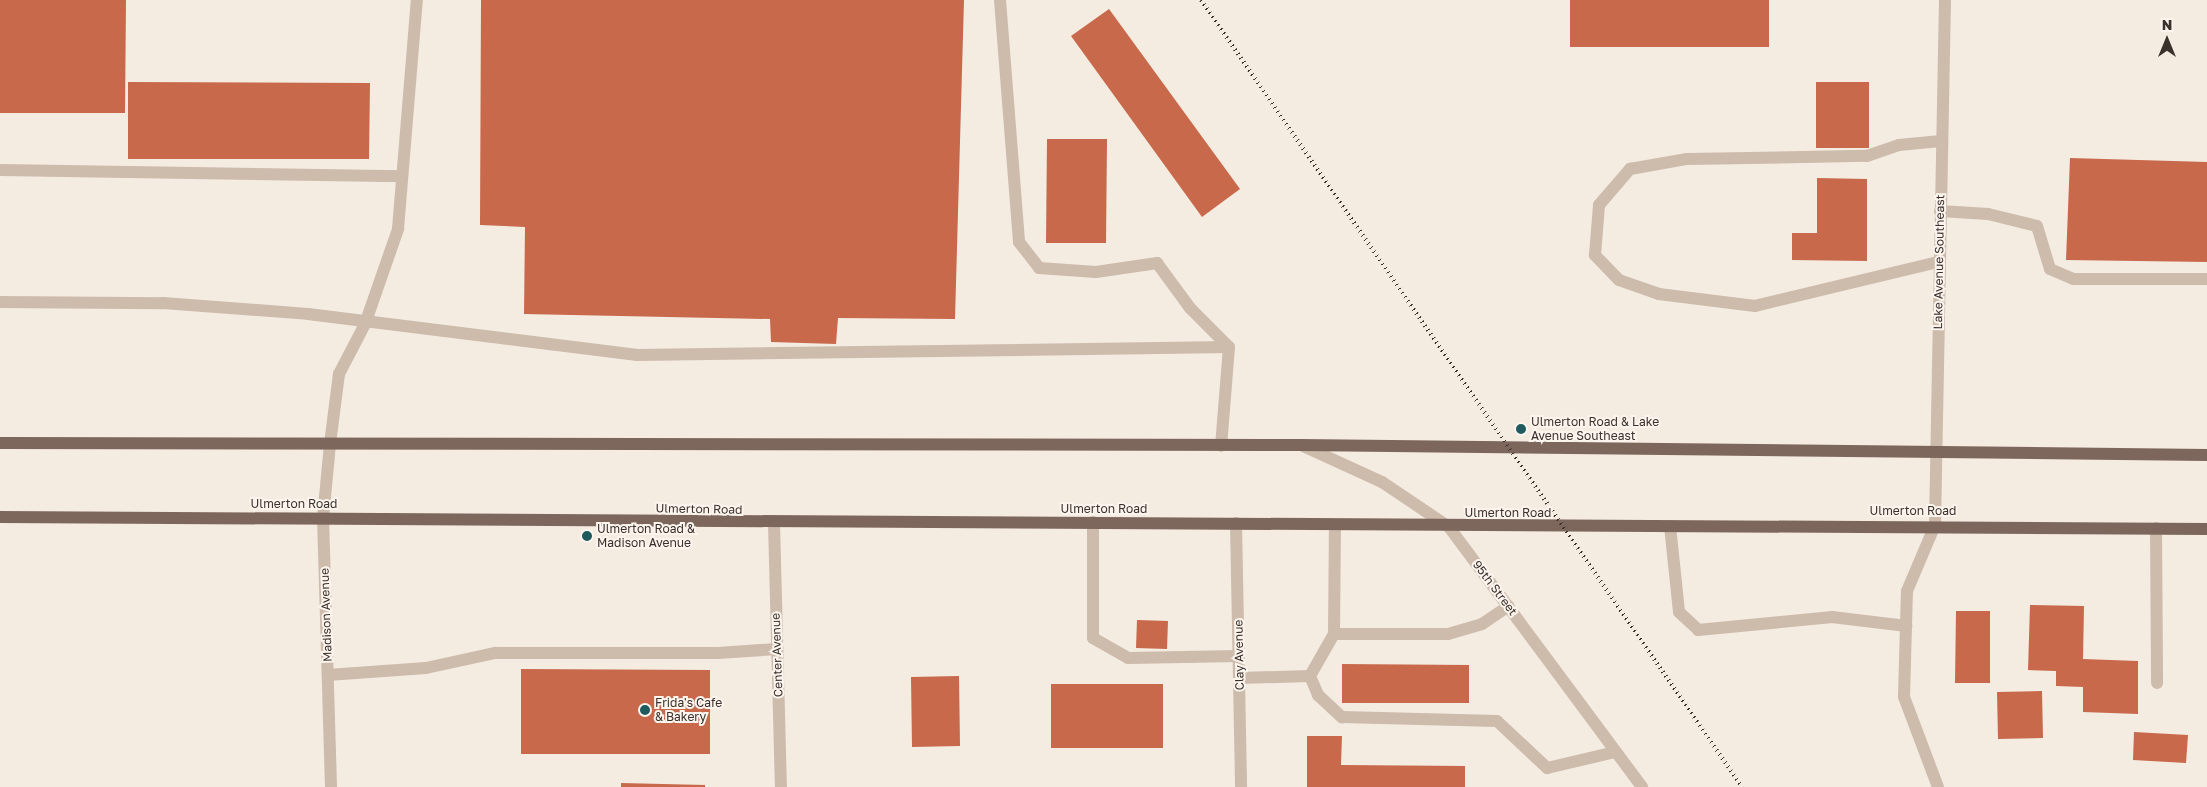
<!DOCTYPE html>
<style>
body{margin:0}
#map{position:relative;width:2207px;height:787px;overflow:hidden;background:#f4ebe1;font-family:"Golos Text",sans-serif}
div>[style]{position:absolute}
.building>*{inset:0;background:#c8694b}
.minor>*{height:12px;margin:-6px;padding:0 6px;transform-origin:6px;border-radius:6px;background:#cdbbac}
.major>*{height:12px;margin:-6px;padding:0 6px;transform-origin:6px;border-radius:6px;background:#7d675c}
.rail>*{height:4px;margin-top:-2px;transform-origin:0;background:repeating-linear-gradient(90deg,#3b302b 0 1px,transparent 0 5px)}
.dots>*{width:14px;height:14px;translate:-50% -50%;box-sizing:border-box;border:2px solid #fbf5ee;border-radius:50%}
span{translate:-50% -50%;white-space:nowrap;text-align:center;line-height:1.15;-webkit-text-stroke:4px #fbf5ee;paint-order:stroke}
.street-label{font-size:12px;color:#3b302b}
.poi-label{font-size:12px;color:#3b302b}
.left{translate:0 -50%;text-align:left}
.north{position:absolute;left:2142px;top:15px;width:50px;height:50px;-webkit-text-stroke:4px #fbf5ee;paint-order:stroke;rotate:0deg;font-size:14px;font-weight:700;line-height:20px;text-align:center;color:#3b302b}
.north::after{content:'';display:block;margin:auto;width:18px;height:22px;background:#3b302b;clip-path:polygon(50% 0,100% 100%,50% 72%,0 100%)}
</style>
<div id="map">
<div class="building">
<i style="clip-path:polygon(0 0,126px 0,125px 113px,0 113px)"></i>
<i style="clip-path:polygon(481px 0,964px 0,955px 319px,838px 318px,836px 344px,771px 342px,770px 319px,524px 314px,525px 227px,480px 225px)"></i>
<i style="clip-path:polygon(1570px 0,1769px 0,1769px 47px,1570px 47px)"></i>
<i style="clip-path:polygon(1109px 9px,1240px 189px,1202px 217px,1071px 36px)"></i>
<i style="clip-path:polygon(128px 82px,370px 83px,369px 159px,128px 159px)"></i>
<i style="clip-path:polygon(1816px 82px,1869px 82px,1869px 148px,1816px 148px)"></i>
<i style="clip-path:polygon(1047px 139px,1107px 139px,1106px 243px,1046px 243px)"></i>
<i style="clip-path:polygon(2070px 158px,2207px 162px,2207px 262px,2066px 260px)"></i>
<i style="clip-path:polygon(1817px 178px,1867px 179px,1867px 261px,1792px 260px,1792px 233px,1817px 233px)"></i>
<i style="clip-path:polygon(2030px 605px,2084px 606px,2083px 659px,2138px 661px,2138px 714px,2083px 712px,2083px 687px,2056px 686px,2056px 671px,2028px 670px)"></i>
<i style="clip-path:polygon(1956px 611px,1990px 611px,1990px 683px,1955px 683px)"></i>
<i style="clip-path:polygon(1137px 620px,1168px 621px,1167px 649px,1136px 648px)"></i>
<i style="clip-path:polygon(1342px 664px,1469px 665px,1469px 703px,1342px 703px)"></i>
<i style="clip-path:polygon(521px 669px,710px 670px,710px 754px,521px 754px)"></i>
<i style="clip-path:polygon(959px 676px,960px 746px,912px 747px,911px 677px)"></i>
<i style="clip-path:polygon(1051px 684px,1163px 684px,1163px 748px,1051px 748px)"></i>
<i style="clip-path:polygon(2042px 691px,2043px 738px,1998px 739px,1997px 692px)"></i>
<i style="clip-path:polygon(2134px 732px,2188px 735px,2186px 763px,2133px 760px)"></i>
<i style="clip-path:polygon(1307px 736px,1342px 736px,1341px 765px,1465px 766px,1465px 787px,1307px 787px)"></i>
<i style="clip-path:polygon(621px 783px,705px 785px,705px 787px,621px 787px)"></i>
</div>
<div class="minor">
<i style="left:1000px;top:0;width:243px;rotate:85.5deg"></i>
<i style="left:1019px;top:242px;width:33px;rotate:52deg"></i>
<i style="left:1039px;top:268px;width:57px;rotate:4deg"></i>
<i style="left:1096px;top:272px;width:62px;rotate:-8.4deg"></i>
<i style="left:1157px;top:263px;width:56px;rotate:53.7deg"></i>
<i style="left:1190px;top:308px;width:55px;rotate:45deg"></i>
<i style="left:0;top:170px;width:402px;rotate:0.9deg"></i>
<i style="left:1940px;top:211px;width:48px;rotate:3.6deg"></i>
<i style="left:1988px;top:214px;width:50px;rotate:13.8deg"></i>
<i style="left:2037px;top:226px;width:45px;rotate:73.2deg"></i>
<i style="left:2050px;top:269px;width:26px;rotate:23deg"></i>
<i style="left:2074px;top:279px;width:133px"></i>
<i style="left:1938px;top:262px;width:188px;rotate:166.5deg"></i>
<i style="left:1755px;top:306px;width:97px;rotate:-172.9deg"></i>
<i style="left:1659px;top:294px;width:42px;rotate:-160.7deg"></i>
<i style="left:1619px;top:280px;width:35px;rotate:-134deg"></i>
<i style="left:1595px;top:255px;width:50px;rotate:-85.4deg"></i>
<i style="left:1599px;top:205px;width:48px;rotate:-49.3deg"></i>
<i style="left:1630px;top:169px;width:58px;rotate:-10deg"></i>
<i style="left:1687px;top:159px;width:180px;rotate:-1deg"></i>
<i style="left:1867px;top:156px;width:34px;rotate:-19deg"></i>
<i style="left:1899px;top:145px;width:42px;rotate:-5.4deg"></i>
<i style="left:0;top:302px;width:163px;rotate:0.4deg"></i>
<i style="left:163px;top:303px;width:145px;rotate:4.3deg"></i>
<i style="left:308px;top:314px;width:332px;rotate:7.1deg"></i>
<i style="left:637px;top:355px;width:592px;rotate:-0.77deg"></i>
<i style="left:1229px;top:347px;width:99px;rotate:94.6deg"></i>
<i style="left:1301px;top:445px;width:89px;rotate:24.6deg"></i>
<i style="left:1382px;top:482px;width:81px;rotate:33.9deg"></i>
<i style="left:1449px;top:527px;width:324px;rotate:53.4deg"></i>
<i style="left:1093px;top:522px;width:116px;rotate:90deg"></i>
<i style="left:1093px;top:638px;width:40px;rotate:29.7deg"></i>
<i style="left:1128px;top:658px;width:111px;rotate:-1deg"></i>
<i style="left:774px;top:523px;width:264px;rotate:88.5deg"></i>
<i style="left:1236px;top:523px;width:264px;rotate:88.9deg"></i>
<i style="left:1670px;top:526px;width:86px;rotate:84deg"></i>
<i style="left:1679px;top:612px;width:26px;rotate:43deg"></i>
<i style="left:1698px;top:630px;width:135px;rotate:-5.5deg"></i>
<i style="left:1832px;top:617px;width:75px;rotate:6.9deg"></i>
<i style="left:2156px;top:528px;width:155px;rotate:89.6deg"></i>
<i style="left:1334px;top:634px;width:114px"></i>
<i style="left:1448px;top:634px;width:35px;rotate:-16deg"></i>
<i style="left:1482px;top:624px;width:32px;rotate:-34deg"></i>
<i style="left:328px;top:675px;width:98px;rotate:-4.1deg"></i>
<i style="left:426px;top:668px;width:71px;rotate:-12.3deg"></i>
<i style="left:495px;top:653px;width:223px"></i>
<i style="left:718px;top:653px;width:59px;rotate:-3.9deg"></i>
<i style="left:1310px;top:676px;width:21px;rotate:67deg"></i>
<i style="left:1318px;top:695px;width:33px;rotate:43deg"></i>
<i style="left:1342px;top:717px;width:155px;rotate:1.5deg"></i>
<i style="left:1497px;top:721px;width:69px;rotate:43.2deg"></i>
<i style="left:1547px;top:768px;width:70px;rotate:-13.2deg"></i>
<i style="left:1239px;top:678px;width:71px;rotate:-1.6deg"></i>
<i style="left:1310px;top:676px;width:48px;rotate:-60.3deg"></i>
<i style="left:1334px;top:634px;width:108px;rotate:-89.5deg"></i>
<i style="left:331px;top:787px;width:269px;rotate:-91.7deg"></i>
<i style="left:323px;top:518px;width:74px;rotate:-84.6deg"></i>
<i style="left:330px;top:444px;width:71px;rotate:-82.7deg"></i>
<i style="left:339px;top:374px;width:56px;rotate:-62.5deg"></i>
<i style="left:365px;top:324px;width:101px;rotate:-70.8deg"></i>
<i style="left:398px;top:229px;width:230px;rotate:-85.3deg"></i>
<i style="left:1938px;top:787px;width:96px;rotate:-110.7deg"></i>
<i style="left:1904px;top:697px;width:106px;rotate:-88.4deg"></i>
<i style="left:1907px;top:591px;width:72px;rotate:-67deg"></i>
<i style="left:1935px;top:525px;width:525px;rotate:-88.91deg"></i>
</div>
<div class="major">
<i style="left:0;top:443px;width:1301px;rotate:0.09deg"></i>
<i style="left:1301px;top:445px;width:906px;rotate:0.63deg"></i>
<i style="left:0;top:517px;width:2207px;rotate:0.31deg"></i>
</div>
<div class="rail">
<i style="left:1201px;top:0;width:955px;rotate:55.49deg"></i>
</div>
<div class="dots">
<i style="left:1521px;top:429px;background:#1f5a5e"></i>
<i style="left:587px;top:536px;background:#1f5a5e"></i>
<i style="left:645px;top:710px;background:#1f5a5e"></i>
</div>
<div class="street-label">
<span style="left:1939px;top:262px;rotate:-89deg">Lake Avenue Southeast</span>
<span style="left:294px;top:504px">Ulmerton Road</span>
<span style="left:699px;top:509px;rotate:1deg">Ulmerton Road</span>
<span style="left:1104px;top:509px">Ulmerton Road</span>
<span style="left:1913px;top:511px">Ulmerton Road</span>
<span style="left:1508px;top:513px">Ulmerton Road</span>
<span style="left:1495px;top:588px;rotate:53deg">95th Street</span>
<span style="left:326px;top:615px;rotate:-92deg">Madison Avenue</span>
<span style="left:777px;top:655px;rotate:-92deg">Center Avenue</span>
<span style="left:1239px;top:655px;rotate:-91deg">Clay Avenue</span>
</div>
<div class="poi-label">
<span class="left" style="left:1531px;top:429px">Ulmerton Road &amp; Lake<br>Avenue Southeast</span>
<span class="left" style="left:597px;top:536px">Ulmerton Road &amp;<br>Madison Avenue</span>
<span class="left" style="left:655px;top:710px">Frida's Cafe<br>&amp; Bakery</span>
</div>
<div class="north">N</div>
</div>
